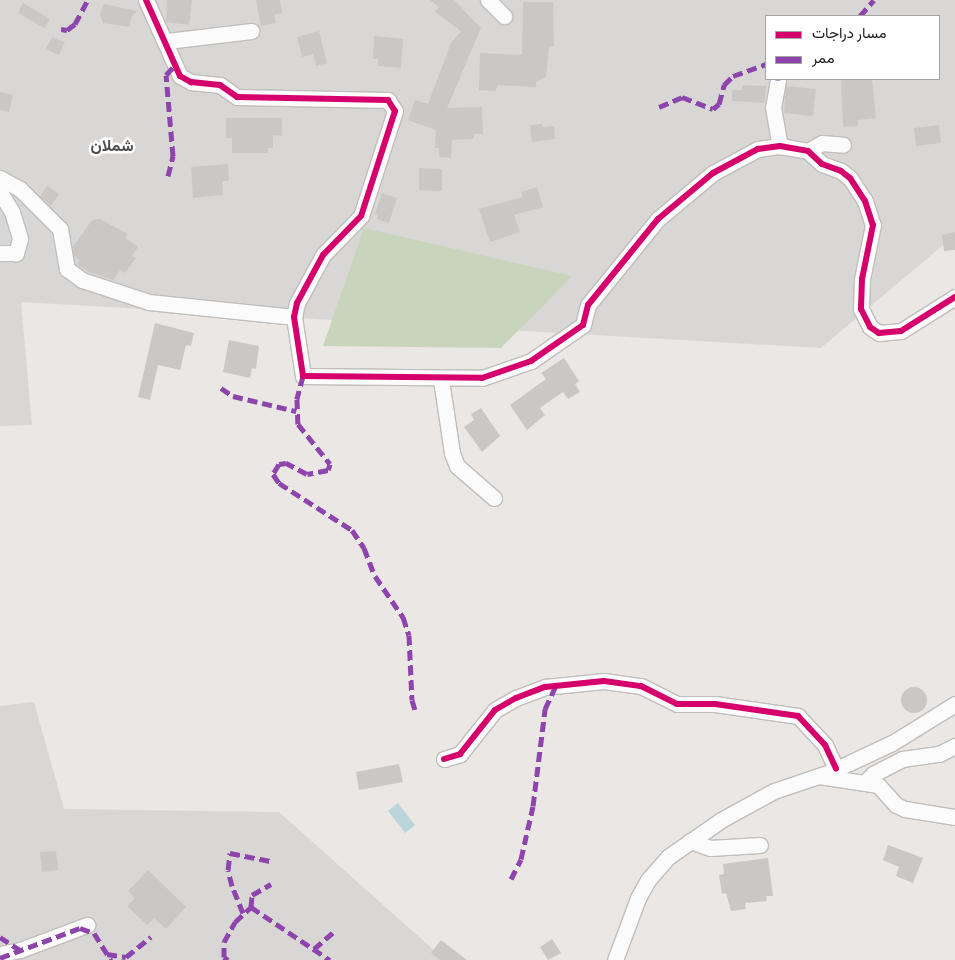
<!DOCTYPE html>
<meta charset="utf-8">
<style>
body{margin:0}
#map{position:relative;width:955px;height:960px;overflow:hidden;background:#eae7e4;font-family:"Source Sans 3",Vazirmatn,sans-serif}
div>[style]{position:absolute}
.residential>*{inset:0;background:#d9d7d5}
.forest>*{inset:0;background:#c8d5bc}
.water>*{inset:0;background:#bbd6da}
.building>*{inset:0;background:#cac7c5}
.round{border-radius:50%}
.roads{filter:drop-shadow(1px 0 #bfbebc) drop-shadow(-1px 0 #bfbebc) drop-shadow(0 1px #bfbebc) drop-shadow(0 -1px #bfbebc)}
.minor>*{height:15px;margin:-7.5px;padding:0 7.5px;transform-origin:7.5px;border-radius:7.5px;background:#fcfbfb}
.quiet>*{height:5px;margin-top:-2.5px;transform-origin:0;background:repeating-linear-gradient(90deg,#8e44ad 0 10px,transparent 0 15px)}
.cycleway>*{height:6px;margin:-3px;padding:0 3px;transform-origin:3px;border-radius:3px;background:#d6006c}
span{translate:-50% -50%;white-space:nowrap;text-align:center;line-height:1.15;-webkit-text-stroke:5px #fff;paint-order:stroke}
.quarter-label{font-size:16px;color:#4e4e4e;font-weight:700}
.legend{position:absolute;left:765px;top:15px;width:175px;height:65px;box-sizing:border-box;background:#fff;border:1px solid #a4a4a4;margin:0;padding:6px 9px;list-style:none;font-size:15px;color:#1b1b1b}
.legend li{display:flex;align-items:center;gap:10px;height:25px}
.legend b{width:25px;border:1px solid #a4a4a4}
</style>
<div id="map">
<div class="residential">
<i style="clip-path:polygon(evenodd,0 0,955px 0,955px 235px,821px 348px,21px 302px,32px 425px,0 426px,0 0,766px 16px,939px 16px,939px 79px,766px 79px,766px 16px)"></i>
<i style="clip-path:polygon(34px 702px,64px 809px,279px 812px,445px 960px,0 960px,0 706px)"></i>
</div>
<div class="forest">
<i style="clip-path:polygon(364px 228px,572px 276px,501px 348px,323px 346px)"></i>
</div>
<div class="water">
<i style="clip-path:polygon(398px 803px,415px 825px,405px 833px,388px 811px)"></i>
</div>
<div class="building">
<i style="clip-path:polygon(167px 0,192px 0,189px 25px,166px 22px)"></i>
<i style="clip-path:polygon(256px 0,280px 0,282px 13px,274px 15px,276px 23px,261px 26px)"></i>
<i style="clip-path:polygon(430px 0,454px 0,481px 28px,447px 108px,482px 107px,483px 134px,474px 134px,474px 139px,452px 140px,451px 158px,439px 157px,439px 148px,435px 148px,436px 130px,408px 120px,415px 100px,428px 104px,451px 43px,461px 31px,435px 12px,439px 7px)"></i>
<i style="clip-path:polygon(523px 2px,553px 2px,554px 47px,549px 46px,546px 77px,536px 82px,536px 87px,497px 85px,496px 91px,479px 90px,480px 53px,522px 55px)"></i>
<i style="clip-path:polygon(23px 3px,50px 19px,44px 28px,18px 13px)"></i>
<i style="clip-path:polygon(104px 4px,137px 11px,131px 17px,130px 27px,103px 23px,100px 14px)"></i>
<i style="clip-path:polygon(319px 31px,327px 63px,316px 66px,313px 54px,302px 57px,297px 37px)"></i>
<i style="clip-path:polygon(374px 36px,403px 39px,401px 68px,378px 66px,378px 59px,373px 59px)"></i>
<i style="clip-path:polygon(52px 37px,65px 42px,59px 55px,46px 49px)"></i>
<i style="clip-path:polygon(841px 79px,872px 79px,876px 118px,858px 120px,858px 126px,843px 127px)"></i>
<i style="clip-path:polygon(742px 85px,767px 86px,764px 103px,732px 101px,732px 90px,742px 90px)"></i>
<i style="clip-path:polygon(786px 86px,816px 89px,813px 116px,784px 113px)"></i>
<i style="clip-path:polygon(0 92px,13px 95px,9px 112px,0 110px)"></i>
<i style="clip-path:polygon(226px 118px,282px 118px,282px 136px,273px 135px,273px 148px,268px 148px,268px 153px,232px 153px,232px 138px,226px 138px)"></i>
<i style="clip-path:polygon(542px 124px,543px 127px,554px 126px,555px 139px,532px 142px,530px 125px)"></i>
<i style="clip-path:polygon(939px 125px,941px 143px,916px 146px,914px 128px)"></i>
<i style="clip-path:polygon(228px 164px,229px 181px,222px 181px,223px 195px,193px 198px,191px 167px)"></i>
<i style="clip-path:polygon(419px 168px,442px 169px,442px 191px,419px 190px)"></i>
<i style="clip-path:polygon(47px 186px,59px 194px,51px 206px,40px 196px)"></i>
<i style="clip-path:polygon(537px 187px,543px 207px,514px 215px,520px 232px,490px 242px,479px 209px,523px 197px,521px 192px)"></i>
<i style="clip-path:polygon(382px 193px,397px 198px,389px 223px,377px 219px,378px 215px,375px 214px)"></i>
<i style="clip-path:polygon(100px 219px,128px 234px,125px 238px,138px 247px,132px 256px,136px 258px,125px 273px,120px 270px,113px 280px,89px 272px,77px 264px,80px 260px,74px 256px,73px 247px,92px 220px)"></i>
<i style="clip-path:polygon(955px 232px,955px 250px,944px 251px,942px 235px)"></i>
<i style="clip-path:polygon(155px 323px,194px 333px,191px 346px,186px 345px,180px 370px,158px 365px,150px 400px,138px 397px)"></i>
<i style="clip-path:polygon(229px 340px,259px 346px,256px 369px,252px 368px,250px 378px,223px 372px)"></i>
<i style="clip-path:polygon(564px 358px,579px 381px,575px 384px,580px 392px,568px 399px,563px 392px,540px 408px,545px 415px,527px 430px,510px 405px,546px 379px,541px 373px)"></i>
<i style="clip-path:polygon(481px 408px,500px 436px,482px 452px,464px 427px,474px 420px,471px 414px)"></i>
<i class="round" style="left:901px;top:687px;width:26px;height:26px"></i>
<i style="clip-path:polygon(399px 764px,403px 782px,359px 790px,356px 772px)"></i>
<i style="clip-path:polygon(888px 845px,923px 858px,913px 883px,896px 876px,899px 867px,883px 860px)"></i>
<i style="clip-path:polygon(56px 851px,58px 870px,42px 872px,40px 852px)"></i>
<i style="clip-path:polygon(768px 858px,773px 896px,766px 896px,767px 901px,745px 903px,746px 909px,731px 911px,726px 893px,722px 894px,719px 875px,724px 874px,723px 864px)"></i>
<i style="clip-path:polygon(148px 870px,186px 907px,166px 929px,154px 918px,147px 925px,127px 906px,135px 898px,128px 891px)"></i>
<i style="clip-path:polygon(552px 939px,561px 953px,548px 960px,540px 947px)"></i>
<i style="clip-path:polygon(441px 940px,467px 960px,440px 960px,431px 953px)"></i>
</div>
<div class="roads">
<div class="minor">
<i style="left:146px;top:0;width:83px;rotate:65.9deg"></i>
<i style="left:180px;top:76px;width:13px;rotate:29deg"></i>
<i style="left:191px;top:82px;width:29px;rotate:6deg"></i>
<i style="left:220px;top:85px;width:21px;rotate:35deg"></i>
<i style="left:237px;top:97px;width:151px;rotate:1.1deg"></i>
<i style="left:388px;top:100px;width:13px;rotate:58deg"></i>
<i style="left:395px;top:111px;width:110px;rotate:107.9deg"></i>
<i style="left:361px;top:216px;width:54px;rotate:134.3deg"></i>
<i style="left:323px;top:255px;width:55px;rotate:118.4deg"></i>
<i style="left:297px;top:303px;width:14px;rotate:102deg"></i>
<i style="left:294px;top:317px;width:60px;rotate:81.3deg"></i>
<i style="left:303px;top:376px;width:179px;rotate:0.6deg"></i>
<i style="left:482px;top:378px;width:52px;rotate:-19.1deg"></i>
<i style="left:531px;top:361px;width:63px;rotate:-34.7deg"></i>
<i style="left:583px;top:325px;width:21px;rotate:-76deg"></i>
<i style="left:588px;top:305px;width:111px;rotate:-50.9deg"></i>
<i style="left:658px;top:219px;width:72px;rotate:-39.9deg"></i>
<i style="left:713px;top:173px;width:51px;rotate:-28.1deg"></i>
<i style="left:758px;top:149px;width:22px;rotate:-8deg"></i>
<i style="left:780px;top:146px;width:28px;rotate:10deg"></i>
<i style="left:808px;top:151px;width:19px;rotate:43deg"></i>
<i style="left:822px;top:164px;width:20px;rotate:20deg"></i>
<i style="left:841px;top:171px;width:11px;rotate:38deg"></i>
<i style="left:850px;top:178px;width:27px;rotate:57deg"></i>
<i style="left:865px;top:201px;width:25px;rotate:72deg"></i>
<i style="left:873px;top:225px;width:55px;rotate:101.5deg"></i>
<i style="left:862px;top:279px;width:30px;rotate:92deg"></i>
<i style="left:861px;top:309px;width:20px;rotate:63deg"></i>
<i style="left:870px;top:327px;width:11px;rotate:34deg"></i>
<i style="left:879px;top:333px;width:22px;rotate:-5deg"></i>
<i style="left:901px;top:331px;width:64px;rotate:-32.2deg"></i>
<i style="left:488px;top:0;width:23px;rotate:45deg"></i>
<i style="left:167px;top:41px;width:85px;rotate:-6.8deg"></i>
<i style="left:778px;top:80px;width:27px;rotate:100deg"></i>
<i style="left:773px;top:107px;width:40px;rotate:80deg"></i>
<i style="left:808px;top:151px;width:16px;rotate:-30deg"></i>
<i style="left:822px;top:143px;width:21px;rotate:5deg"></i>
<i style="left:0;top:178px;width:23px;rotate:29deg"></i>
<i style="left:20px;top:189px;width:57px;rotate:45deg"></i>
<i style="left:60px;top:229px;width:41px;rotate:80.1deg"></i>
<i style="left:67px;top:269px;width:19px;rotate:36deg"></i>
<i style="left:82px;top:280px;width:71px;rotate:18.2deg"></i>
<i style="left:149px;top:302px;width:146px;rotate:5.9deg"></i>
<i style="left:0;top:192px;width:23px;rotate:59deg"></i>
<i style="left:12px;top:212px;width:28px;rotate:73deg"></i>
<i style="left:20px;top:239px;width:15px;rotate:106deg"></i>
<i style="left:16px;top:253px;width:16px;rotate:180deg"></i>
<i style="left:441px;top:380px;width:74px;rotate:81.4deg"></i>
<i style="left:452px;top:453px;width:14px;rotate:69deg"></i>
<i style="left:457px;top:466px;width:49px;rotate:40.9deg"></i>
<i style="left:444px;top:759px;width:17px;rotate:-17deg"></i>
<i style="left:460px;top:754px;width:56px;rotate:-51.5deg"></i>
<i style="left:495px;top:710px;width:24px;rotate:-30deg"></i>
<i style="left:516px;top:698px;width:31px;rotate:-21deg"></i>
<i style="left:545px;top:687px;width:59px;rotate:-5.8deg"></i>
<i style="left:604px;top:681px;width:37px;rotate:8deg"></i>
<i style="left:641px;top:686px;width:40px;rotate:26.6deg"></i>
<i style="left:677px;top:704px;width:38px"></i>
<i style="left:715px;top:704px;width:84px;rotate:8.2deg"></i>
<i style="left:798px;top:716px;width:40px;rotate:47deg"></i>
<i style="left:825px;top:745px;width:26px;rotate:65deg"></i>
<i style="left:819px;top:776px;width:60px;rotate:8.7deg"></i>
<i style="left:878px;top:785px;width:27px;rotate:48deg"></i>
<i style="left:896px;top:805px;width:10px;rotate:24deg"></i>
<i style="left:905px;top:809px;width:51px;rotate:9.1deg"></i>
<i style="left:865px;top:782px;width:11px;rotate:-45deg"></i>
<i style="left:873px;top:774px;width:33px;rotate:-27deg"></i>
<i style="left:902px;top:759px;width:37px;rotate:-8deg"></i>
<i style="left:939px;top:754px;width:18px;rotate:-27deg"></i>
<i style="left:690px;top:841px;width:21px;rotate:19deg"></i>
<i style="left:710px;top:848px;width:50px;rotate:-3.4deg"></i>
<i style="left:0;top:954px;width:20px;rotate:-11deg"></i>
<i style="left:20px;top:950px;width:72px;rotate:-20.5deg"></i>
<i style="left:615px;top:960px;width:66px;rotate:-69.6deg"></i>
<i style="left:638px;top:898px;width:21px;rotate:-61deg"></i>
<i style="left:648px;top:880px;width:30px;rotate:-49deg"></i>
<i style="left:668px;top:857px;width:65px;rotate:-34.9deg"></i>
<i style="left:721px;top:820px;width:60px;rotate:-28.7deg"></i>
<i style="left:774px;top:791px;width:59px;rotate:-18.7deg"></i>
<i style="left:830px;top:772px;width:68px;rotate:-25.1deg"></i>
<i style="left:892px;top:743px;width:74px;rotate:-31.8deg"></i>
</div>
</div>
<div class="quiet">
<i style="left:860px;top:16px;width:21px;rotate:-49deg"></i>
<i style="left:61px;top:29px;width:6px;rotate:9deg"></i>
<i style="left:67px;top:30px;width:10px;rotate:-37deg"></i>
<i style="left:75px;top:24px;width:27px;rotate:-62deg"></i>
<i style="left:778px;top:79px;width:1px;rotate:90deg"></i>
<i style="left:659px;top:107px;width:25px;rotate:-23deg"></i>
<i style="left:682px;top:97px;width:33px;rotate:21deg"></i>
<i style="left:713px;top:109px;width:8px;rotate:-40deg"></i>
<i style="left:719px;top:104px;width:20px;rotate:-75deg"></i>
<i style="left:724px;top:85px;width:13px;rotate:-45deg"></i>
<i style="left:733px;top:76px;width:35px;rotate:-20deg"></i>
<i style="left:168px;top:176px;width:21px;rotate:-76deg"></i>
<i style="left:173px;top:156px;width:81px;rotate:-94.9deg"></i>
<i style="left:166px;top:75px;width:13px;rotate:-48deg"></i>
<i style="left:303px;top:376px;width:24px;rotate:105deg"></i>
<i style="left:297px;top:399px;width:25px;rotate:88deg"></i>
<i style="left:298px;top:424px;width:51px;rotate:51.3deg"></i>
<i style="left:330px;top:464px;width:6px;rotate:108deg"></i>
<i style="left:328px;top:470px;width:21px;rotate:169deg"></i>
<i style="left:307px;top:474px;width:24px;rotate:-152deg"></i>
<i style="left:286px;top:463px;width:7px;rotate:172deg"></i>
<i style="left:279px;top:464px;width:12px;rotate:121deg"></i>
<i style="left:273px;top:474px;width:11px;rotate:56deg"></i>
<i style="left:279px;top:483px;width:87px;rotate:32.8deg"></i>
<i style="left:352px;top:530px;width:22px;rotate:56deg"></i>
<i style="left:364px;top:548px;width:30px;rotate:69deg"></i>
<i style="left:375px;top:576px;width:50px;rotate:55.7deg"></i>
<i style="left:403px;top:617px;width:19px;rotate:72deg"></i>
<i style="left:409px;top:635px;width:65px;rotate:87.4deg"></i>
<i style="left:412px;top:700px;width:10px;rotate:73deg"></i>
<i style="left:221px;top:388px;width:14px;rotate:34deg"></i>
<i style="left:233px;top:396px;width:65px;rotate:13.4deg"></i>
<i style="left:511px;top:879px;width:22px;rotate:-63deg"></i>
<i style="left:521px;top:859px;width:54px;rotate:-77.2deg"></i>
<i style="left:533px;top:806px;width:98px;rotate:-82.9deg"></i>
<i style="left:545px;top:709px;width:26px;rotate:-65deg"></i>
<i style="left:251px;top:907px;width:12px;rotate:-85deg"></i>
<i style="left:252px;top:895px;width:22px;rotate:-30deg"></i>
<i style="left:243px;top:913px;width:29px;rotate:-112deg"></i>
<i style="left:232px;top:886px;width:16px;rotate:-104deg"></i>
<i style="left:228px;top:870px;width:17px;rotate:-83deg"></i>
<i style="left:230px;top:853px;width:41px;rotate:11.3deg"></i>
<i style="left:0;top:937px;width:24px;rotate:33deg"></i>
<i style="left:314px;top:949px;width:29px;rotate:-41deg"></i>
<i style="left:107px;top:954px;width:19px;rotate:9deg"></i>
<i style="left:126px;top:957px;width:32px;rotate:-39deg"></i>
<i style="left:0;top:958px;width:85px;rotate:-20.6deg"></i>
<i style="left:80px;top:928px;width:15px;rotate:20deg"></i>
<i style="left:94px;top:933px;width:32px;rotate:58deg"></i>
<i style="left:228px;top:960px;width:5px;rotate:-143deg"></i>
<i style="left:224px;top:957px;width:15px;rotate:-90deg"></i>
<i style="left:224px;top:942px;width:23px;rotate:-61deg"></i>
<i style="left:235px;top:922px;width:22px;rotate:-43deg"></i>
<i style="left:251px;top:907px;width:95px;rotate:33.9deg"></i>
</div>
<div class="cycleway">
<i style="left:146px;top:0;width:83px;rotate:65.9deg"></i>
<i style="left:180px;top:76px;width:13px;rotate:29deg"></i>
<i style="left:191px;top:82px;width:29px;rotate:6deg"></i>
<i style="left:220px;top:85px;width:21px;rotate:35deg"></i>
<i style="left:237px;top:97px;width:151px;rotate:1.1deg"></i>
<i style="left:388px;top:100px;width:13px;rotate:58deg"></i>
<i style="left:395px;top:111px;width:110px;rotate:107.9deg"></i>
<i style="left:361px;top:216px;width:54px;rotate:134.3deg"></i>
<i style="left:323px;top:255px;width:55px;rotate:118.4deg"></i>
<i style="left:297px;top:303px;width:14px;rotate:102deg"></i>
<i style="left:294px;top:317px;width:60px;rotate:81.3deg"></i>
<i style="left:303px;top:376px;width:179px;rotate:0.6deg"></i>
<i style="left:482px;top:378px;width:52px;rotate:-19.1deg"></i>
<i style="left:531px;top:361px;width:63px;rotate:-34.7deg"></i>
<i style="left:583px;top:325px;width:21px;rotate:-76deg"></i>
<i style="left:588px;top:305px;width:111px;rotate:-50.9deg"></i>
<i style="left:658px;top:219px;width:72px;rotate:-39.9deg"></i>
<i style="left:713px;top:173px;width:51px;rotate:-28.1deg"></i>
<i style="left:758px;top:149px;width:22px;rotate:-8deg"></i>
<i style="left:780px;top:146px;width:28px;rotate:10deg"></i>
<i style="left:808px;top:151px;width:19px;rotate:43deg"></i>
<i style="left:822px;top:164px;width:20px;rotate:20deg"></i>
<i style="left:841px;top:171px;width:11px;rotate:38deg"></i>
<i style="left:850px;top:178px;width:27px;rotate:57deg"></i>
<i style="left:865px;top:201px;width:25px;rotate:72deg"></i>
<i style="left:873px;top:225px;width:55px;rotate:101.5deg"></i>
<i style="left:862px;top:279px;width:30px;rotate:92deg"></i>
<i style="left:861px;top:309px;width:20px;rotate:63deg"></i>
<i style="left:870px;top:327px;width:11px;rotate:34deg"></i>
<i style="left:879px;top:333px;width:22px;rotate:-5deg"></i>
<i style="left:901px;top:331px;width:64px;rotate:-32.2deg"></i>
<i style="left:444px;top:759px;width:17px;rotate:-17deg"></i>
<i style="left:460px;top:754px;width:56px;rotate:-51.5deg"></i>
<i style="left:495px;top:710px;width:24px;rotate:-30deg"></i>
<i style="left:516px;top:698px;width:31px;rotate:-21deg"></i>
<i style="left:545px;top:687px;width:59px;rotate:-5.8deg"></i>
<i style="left:604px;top:681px;width:37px;rotate:8deg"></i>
<i style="left:641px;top:686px;width:40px;rotate:26.6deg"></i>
<i style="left:677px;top:704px;width:38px"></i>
<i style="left:715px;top:704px;width:84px;rotate:8.2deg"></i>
<i style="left:798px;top:716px;width:40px;rotate:47deg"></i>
<i style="left:825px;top:745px;width:26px;rotate:65deg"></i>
</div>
<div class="quarter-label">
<span style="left:112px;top:146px">شملان</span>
</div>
<ul class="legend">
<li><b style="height:6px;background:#d6006c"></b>مسار دراجات</li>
<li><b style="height:6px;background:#8e44ad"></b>ممر</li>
</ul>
</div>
